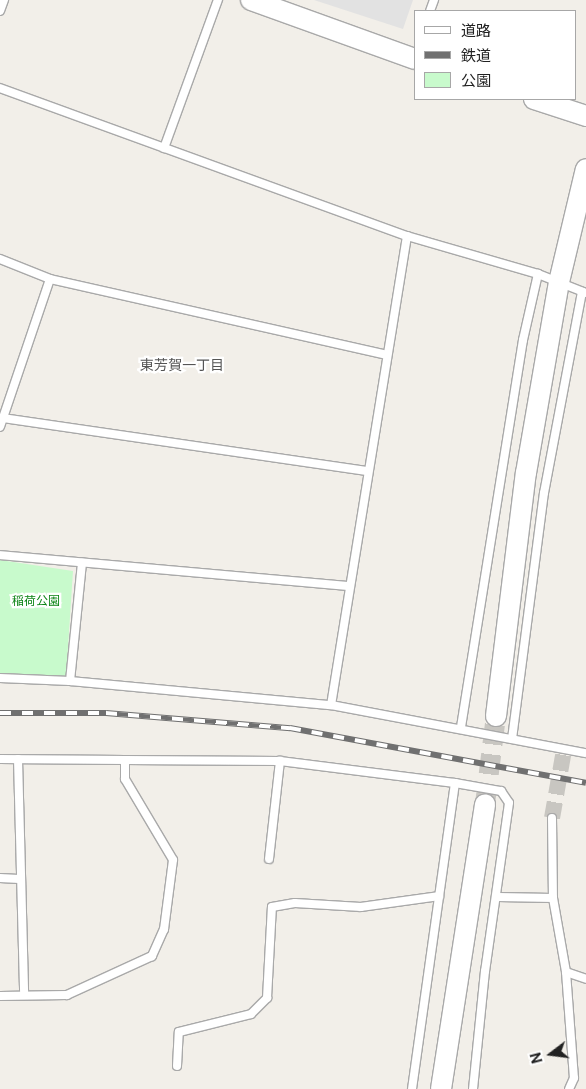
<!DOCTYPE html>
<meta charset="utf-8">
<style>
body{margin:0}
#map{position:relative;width:586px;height:1089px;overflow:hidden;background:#f2efe9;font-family:"Public Sans","Noto Sans JP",sans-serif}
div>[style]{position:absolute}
.park>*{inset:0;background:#c8facc}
.parking>*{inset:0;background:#e2e2e2}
.minor-tunnel>*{height:16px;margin-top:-8px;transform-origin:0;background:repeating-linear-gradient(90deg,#c8c6c1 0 16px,transparent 0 24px)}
.tertiary-tunnel>*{height:20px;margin-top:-10px;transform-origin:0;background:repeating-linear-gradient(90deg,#c8c6c1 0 20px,transparent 0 30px)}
.roads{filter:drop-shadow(1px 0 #a9a9a9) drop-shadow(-1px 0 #a9a9a9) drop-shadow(0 1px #a9a9a9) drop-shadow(0 -1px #a9a9a9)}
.service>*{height:8px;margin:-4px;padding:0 4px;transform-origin:4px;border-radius:4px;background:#fff}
.tertiary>*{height:20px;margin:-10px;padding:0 10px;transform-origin:10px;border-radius:10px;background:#fff}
.rail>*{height:5.5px;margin-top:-2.75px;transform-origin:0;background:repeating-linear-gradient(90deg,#fff 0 11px,#707070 0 22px);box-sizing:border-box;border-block:1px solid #707070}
span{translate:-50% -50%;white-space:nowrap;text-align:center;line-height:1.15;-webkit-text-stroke:4.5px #fff;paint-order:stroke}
.park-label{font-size:12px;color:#0c8416}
.neighbourhood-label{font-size:14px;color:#555}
.legend{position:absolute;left:414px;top:10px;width:162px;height:90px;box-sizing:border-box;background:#fff;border:1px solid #a7a7a7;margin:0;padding:6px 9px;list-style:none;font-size:15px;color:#222}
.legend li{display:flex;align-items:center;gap:10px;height:25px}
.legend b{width:25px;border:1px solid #a7a7a7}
.north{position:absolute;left:526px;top:1029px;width:50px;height:50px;-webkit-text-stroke:4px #fff;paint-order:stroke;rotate:255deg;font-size:14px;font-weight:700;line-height:20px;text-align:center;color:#222}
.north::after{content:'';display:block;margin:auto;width:18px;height:22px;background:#222;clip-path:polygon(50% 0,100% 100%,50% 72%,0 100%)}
</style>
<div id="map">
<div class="park">
<i style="clip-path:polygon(0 560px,73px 571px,66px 678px,0 677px)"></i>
</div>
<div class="parking">
<i style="clip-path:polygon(314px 0,413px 0,403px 29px)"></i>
</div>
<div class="minor-tunnel">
<i style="left:552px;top:818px;width:69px;rotate:-80deg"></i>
</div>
<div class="tertiary-tunnel">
<i style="left:485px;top:804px;width:89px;rotate:-82.9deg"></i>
</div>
<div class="roads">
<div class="service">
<i style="left:0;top:11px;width:12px;rotate:-70deg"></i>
<i style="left:430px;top:11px;width:12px;rotate:-70deg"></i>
<i style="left:0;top:88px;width:433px;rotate:20deg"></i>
<i style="left:407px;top:236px;width:136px;rotate:16.2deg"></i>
<i style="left:538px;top:274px;width:52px;rotate:21.6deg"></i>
<i style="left:164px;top:148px;width:158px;rotate:-70deg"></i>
<i style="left:407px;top:236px;width:475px;rotate:99.2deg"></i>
<i style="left:331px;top:705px;width:259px;rotate:10.7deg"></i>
<i style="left:0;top:259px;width:54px;rotate:21.8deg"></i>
<i style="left:50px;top:279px;width:156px;rotate:108.7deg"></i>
<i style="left:50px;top:279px;width:344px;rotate:12.7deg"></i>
<i style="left:3px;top:418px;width:367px;rotate:8.3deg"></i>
<i style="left:0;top:555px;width:348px;rotate:5.1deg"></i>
<i style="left:0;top:678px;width:70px;rotate:2.5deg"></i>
<i style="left:70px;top:681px;width:262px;rotate:5.3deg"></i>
<i style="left:70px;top:681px;width:119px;rotate:-84.2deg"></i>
<i style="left:461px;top:727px;width:392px;rotate:-80.9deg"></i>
<i style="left:523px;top:340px;width:68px;rotate:-77.2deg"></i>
<i style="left:512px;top:739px;width:248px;rotate:-82.6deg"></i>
<i style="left:544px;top:493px;width:205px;rotate:-79.3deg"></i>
<i style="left:0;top:759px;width:125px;rotate:0.5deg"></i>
<i style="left:125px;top:760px;width:19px;rotate:90deg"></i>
<i style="left:125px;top:779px;width:94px;rotate:59.3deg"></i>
<i style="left:173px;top:860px;width:70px;rotate:97.4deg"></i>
<i style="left:164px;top:929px;width:30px;rotate:114deg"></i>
<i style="left:152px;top:956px;width:94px;rotate:155.4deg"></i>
<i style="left:67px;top:995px;width:67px;rotate:179.1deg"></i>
<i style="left:18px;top:759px;width:236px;rotate:88.5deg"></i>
<i style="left:125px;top:760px;width:155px;rotate:0.4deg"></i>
<i style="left:280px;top:761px;width:176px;rotate:7.2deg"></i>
<i style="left:552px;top:818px;width:80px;rotate:89.3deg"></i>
<i style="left:553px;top:898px;width:75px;rotate:80deg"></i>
<i style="left:566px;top:972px;width:106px;rotate:85.7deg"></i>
<i style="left:574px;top:1078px;width:12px;rotate:114deg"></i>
<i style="left:269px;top:859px;width:99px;rotate:-83.6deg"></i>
<i style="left:0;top:878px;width:19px;rotate:3deg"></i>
<i style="left:498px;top:897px;width:55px;rotate:1deg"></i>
<i style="left:566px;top:972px;width:21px;rotate:19deg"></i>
<i style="left:177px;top:1066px;width:34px;rotate:-87deg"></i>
<i style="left:179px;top:1032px;width:74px;rotate:-14deg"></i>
<i style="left:251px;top:1014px;width:23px;rotate:-45deg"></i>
<i style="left:267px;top:998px;width:91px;rotate:-86.9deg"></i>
<i style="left:272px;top:907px;width:23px;rotate:-10deg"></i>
<i style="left:295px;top:903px;width:66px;rotate:3.5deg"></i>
<i style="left:361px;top:907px;width:79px;rotate:-8deg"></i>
<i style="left:412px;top:1089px;width:309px;rotate:-82deg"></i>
<i style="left:455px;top:783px;width:47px;rotate:9.9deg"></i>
<i style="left:501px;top:791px;width:14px;rotate:56deg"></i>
<i style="left:509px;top:803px;width:170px;rotate:98.1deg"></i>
<i style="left:485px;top:971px;width:119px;rotate:95.8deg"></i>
</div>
<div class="tertiary">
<i style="left:251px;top:0;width:174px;rotate:19.8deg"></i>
<i style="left:534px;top:99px;width:55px;rotate:18.1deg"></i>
<i style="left:496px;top:716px;width:245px;rotate:-83deg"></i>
<i style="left:526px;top:473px;width:194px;rotate:-80.2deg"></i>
<i style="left:559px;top:282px;width:116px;rotate:-76.6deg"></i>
<i style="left:441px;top:1089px;width:288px;rotate:-81.2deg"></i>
</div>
</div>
<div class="rail">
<i style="left:0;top:713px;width:106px"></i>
<i style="left:106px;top:713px;width:185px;rotate:4.7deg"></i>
<i style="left:290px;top:728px;width:301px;rotate:10.5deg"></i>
</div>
<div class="park-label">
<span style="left:36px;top:602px">稲荷公園</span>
</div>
<div class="neighbourhood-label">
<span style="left:182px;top:365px">東芳賀一丁目</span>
</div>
<ul class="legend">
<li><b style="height:6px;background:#fff"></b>道路</li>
<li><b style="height:6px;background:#707070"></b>鉄道</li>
<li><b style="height:14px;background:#c8facc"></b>公園</li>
</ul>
<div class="north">N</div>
</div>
